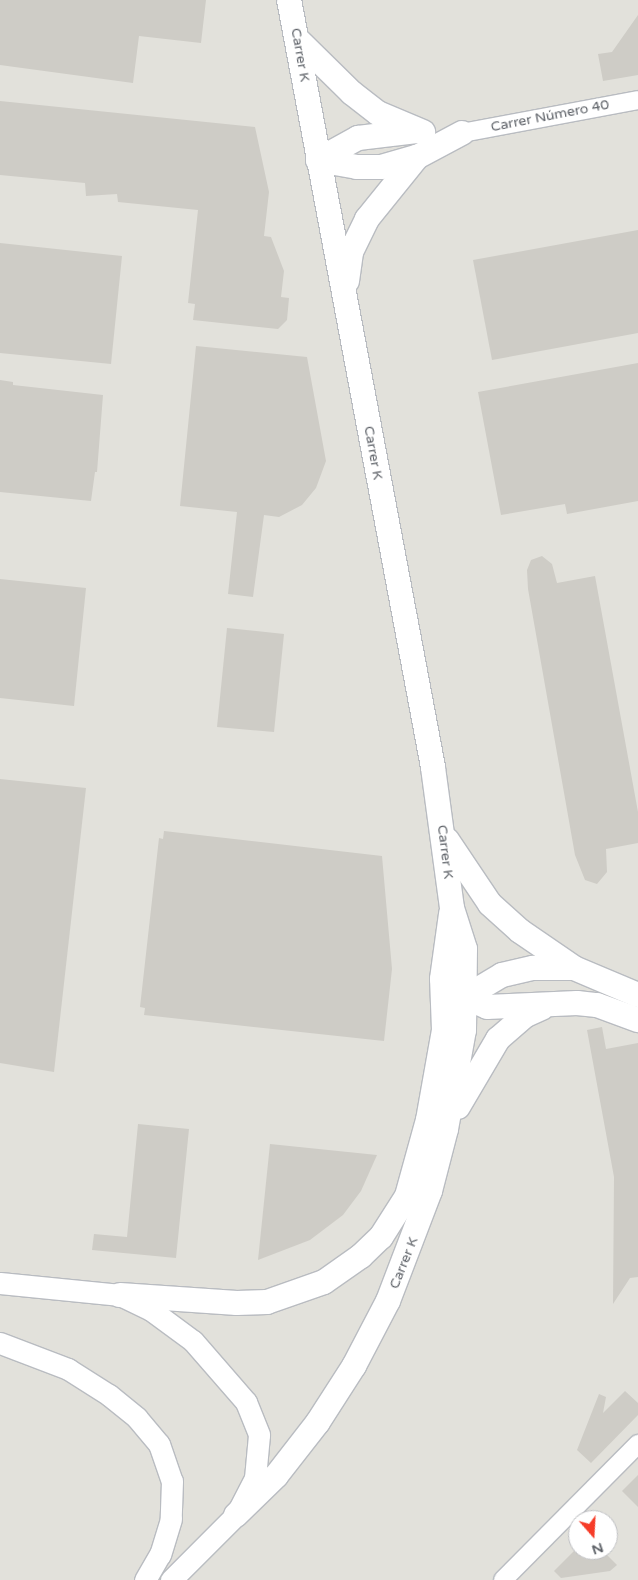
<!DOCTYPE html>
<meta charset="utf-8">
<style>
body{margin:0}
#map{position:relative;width:638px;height:1580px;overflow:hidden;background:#f1efe7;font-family:"Varela Round",sans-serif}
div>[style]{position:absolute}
.industrial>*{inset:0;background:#e2e1db}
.building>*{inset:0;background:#ceccc6}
.roads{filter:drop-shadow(1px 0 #b9bcc1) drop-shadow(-1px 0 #b9bcc1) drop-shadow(0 1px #b9bcc1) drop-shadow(0 -1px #b9bcc1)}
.minor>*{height:18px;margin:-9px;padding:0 9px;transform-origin:9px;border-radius:9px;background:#fff}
.tertiary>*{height:21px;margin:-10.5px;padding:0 10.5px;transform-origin:10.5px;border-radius:10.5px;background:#fff}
.secondary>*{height:24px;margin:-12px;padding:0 12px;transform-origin:12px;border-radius:12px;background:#fff}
span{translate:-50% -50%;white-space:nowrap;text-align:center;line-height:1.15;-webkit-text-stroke:4px #fff;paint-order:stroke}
.street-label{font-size:14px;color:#5e6268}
.north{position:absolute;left:568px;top:1510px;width:50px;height:50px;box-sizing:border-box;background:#fff;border:1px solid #bfc0c3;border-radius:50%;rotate:161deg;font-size:14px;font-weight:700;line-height:20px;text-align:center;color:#5e6268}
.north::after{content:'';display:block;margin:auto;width:18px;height:22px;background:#f63c28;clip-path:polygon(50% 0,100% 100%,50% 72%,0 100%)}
</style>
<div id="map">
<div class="industrial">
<i style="clip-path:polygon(evenodd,0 0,638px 0,638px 1580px,0 1580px,0 0,578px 1520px,608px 1520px,608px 1550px,578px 1550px,578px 1520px)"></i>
</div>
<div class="building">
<i style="clip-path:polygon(0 0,206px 0,201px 43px,139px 36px,133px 83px,0 65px)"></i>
<i style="clip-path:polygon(638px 15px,638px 75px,603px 81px,598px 54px,612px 52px)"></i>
<i style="clip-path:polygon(0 101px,255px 127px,269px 192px,264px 236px,271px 237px,284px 271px,281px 297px,289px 298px,287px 320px,278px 329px,193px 320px,195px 304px,188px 303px,198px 210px,118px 202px,117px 194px,86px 196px,85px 183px,0 175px)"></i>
<i style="clip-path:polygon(638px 230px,638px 333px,492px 360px,473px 260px)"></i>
<i style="clip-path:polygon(0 243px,122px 256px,111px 364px,0 353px)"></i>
<i style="clip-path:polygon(196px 346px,307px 357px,326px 461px,316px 488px,302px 505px,279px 517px,264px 515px,253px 597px,228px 594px,237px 512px,180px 506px)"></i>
<i style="clip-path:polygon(638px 363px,638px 501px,567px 514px,565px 504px,501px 515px,478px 392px)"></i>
<i style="clip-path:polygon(0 380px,13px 382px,13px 385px,103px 395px,97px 472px,95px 472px,91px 501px,0 492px)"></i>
<i style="clip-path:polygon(542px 556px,552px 564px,557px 583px,595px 576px,638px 812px,638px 843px,606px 849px,607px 872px,597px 884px,585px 880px,575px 855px,528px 589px,527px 570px,531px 560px)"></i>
<i style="clip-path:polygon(0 579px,86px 588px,74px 706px,0 698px)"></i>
<i style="clip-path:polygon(227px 628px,284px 634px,274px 732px,217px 727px)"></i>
<i style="clip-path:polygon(0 779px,86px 788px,54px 1072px,0 1063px)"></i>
<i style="clip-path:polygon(164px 831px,382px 856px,392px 969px,384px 1041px,144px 1015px,145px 1008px,140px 1007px,159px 838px,163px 839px)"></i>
<i style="clip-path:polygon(602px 1027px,606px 1049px,638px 1043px,638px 1277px,630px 1278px,613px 1304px,614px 1177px,587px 1030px)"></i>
<i style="clip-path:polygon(138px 1124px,189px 1129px,176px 1258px,92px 1250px,94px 1234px,127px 1237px)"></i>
<i style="clip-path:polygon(270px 1144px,377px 1155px,361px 1191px,343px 1215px,310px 1240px,258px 1260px)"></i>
<i style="clip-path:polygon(625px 1391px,638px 1403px,638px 1415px,591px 1463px,577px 1450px,599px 1394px,606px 1397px,603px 1413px)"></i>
<i style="clip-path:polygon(638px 1475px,638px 1507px,622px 1491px)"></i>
<i style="clip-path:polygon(575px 1550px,602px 1550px,617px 1565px,610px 1571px,561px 1578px,554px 1571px)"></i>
</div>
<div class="roads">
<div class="minor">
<i style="left:462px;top:133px;width:179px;rotate:-10.6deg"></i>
<i style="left:503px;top:1580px;width:192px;rotate:-45.2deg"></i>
</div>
<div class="tertiary">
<i style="left:0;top:1283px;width:121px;rotate:5.7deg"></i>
<i style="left:120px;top:1295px;width:34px;rotate:26deg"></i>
<i style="left:151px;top:1310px;width:52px;rotate:36.4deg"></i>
<i style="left:193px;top:1341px;width:81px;rotate:49deg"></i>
<i style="left:246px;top:1402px;width:35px;rotate:68deg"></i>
<i style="left:259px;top:1435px;width:43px;rotate:95.3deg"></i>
<i style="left:255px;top:1478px;width:42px;rotate:117.2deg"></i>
<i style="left:236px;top:1515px;width:92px;rotate:135deg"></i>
<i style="left:0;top:1343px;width:73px;rotate:20.9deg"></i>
<i style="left:68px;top:1369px;width:49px;rotate:32.4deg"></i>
<i style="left:109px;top:1395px;width:36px;rotate:39deg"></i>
<i style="left:137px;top:1418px;width:34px;rotate:50deg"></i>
<i style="left:159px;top:1444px;width:39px;rotate:71deg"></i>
<i style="left:172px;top:1481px;width:38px;rotate:92deg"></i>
<i style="left:171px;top:1519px;width:37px;rotate:107deg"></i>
<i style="left:160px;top:1554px;width:30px;rotate:120deg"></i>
</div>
<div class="secondary">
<i style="left:297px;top:39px;width:77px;rotate:44.5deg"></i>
<i style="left:352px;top:93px;width:33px;rotate:38deg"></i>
<i style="left:378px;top:113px;width:49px;rotate:22.9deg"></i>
<i style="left:318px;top:160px;width:40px;rotate:10deg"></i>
<i style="left:357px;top:167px;width:24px"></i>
<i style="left:381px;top:167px;width:37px;rotate:-16deg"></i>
<i style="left:417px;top:157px;width:51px;rotate:-28.1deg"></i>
<i style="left:318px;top:160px;width:46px;rotate:-28.8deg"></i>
<i style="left:358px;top:138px;width:59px;rotate:-6.8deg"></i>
<i style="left:347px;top:281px;width:29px;rotate:-82deg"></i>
<i style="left:351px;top:252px;width:37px;rotate:-64deg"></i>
<i style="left:367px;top:219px;width:80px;rotate:-51.1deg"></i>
<i style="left:447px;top:840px;width:77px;rotate:56.1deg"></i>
<i style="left:490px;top:904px;width:40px;rotate:42deg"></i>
<i style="left:520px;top:931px;width:65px;rotate:34.4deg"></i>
<i style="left:574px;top:968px;width:69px;rotate:22.9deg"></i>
<i style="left:458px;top:986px;width:13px;rotate:58deg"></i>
<i style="left:465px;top:997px;width:24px;rotate:24deg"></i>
<i style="left:487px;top:1007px;width:90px;rotate:-2.5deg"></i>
<i style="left:577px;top:1003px;width:20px;rotate:6deg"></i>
<i style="left:597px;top:1005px;width:44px;rotate:20.1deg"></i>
<i style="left:457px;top:1006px;width:12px;rotate:-48deg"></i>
<i style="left:465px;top:997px;width:43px;rotate:-30.7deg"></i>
<i style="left:502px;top:975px;width:32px;rotate:-13deg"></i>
<i style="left:533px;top:968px;width:40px"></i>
<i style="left:458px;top:1107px;width:79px;rotate:-59.5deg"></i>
<i style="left:498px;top:1039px;width:37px;rotate:-41deg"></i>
<i style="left:526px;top:1015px;width:17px;rotate:-24deg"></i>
<i style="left:120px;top:1295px;width:117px;rotate:3.9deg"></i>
<i style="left:237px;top:1303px;width:30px;rotate:-2deg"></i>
<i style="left:267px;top:1302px;width:60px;rotate:-19.3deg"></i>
<i style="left:324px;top:1282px;width:45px;rotate:-35.1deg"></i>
<i style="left:361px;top:1256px;width:28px;rotate:-44deg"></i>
<i style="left:381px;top:1237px;width:49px;rotate:-57.6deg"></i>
<i style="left:407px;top:1196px;width:79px;rotate:-74.6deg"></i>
<i style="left:428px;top:1120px;width:91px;rotate:-79.9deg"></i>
<i style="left:444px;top:1030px;width:51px;rotate:-92.2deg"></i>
<i style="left:442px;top:979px;width:66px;rotate:-82.1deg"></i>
<i style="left:236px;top:1515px;width:56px;rotate:-44.3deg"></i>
<i style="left:276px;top:1476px;width:68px;rotate:-52.1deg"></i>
<i style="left:318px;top:1422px;width:67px;rotate:-57.3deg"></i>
<i style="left:354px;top:1366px;width:73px;rotate:-62.4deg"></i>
<i style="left:388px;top:1301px;width:118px;rotate:-69.1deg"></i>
<i style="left:430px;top:1191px;width:64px;rotate:-75.5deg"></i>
<i style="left:446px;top:1129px;width:101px;rotate:-79.7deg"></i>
<i style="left:464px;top:1030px;width:81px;rotate:-89.3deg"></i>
<i style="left:465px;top:949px;width:43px;rotate:-107.6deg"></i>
<i style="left:452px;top:908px;width:142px;rotate:-97.7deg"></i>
<i style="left:433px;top:767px;width:780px;rotate:-100.63deg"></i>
</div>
</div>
<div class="street-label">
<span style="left:300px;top:55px;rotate:80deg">Carrer K</span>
<span style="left:550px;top:116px;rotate:-11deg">Carrer Número 40</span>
<span style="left:373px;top:453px;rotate:80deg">Carrer K</span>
<span style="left:445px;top:852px;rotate:83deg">Carrer K</span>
<span style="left:404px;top:1263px;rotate:-68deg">Carrer K</span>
</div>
<div class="north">N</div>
</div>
